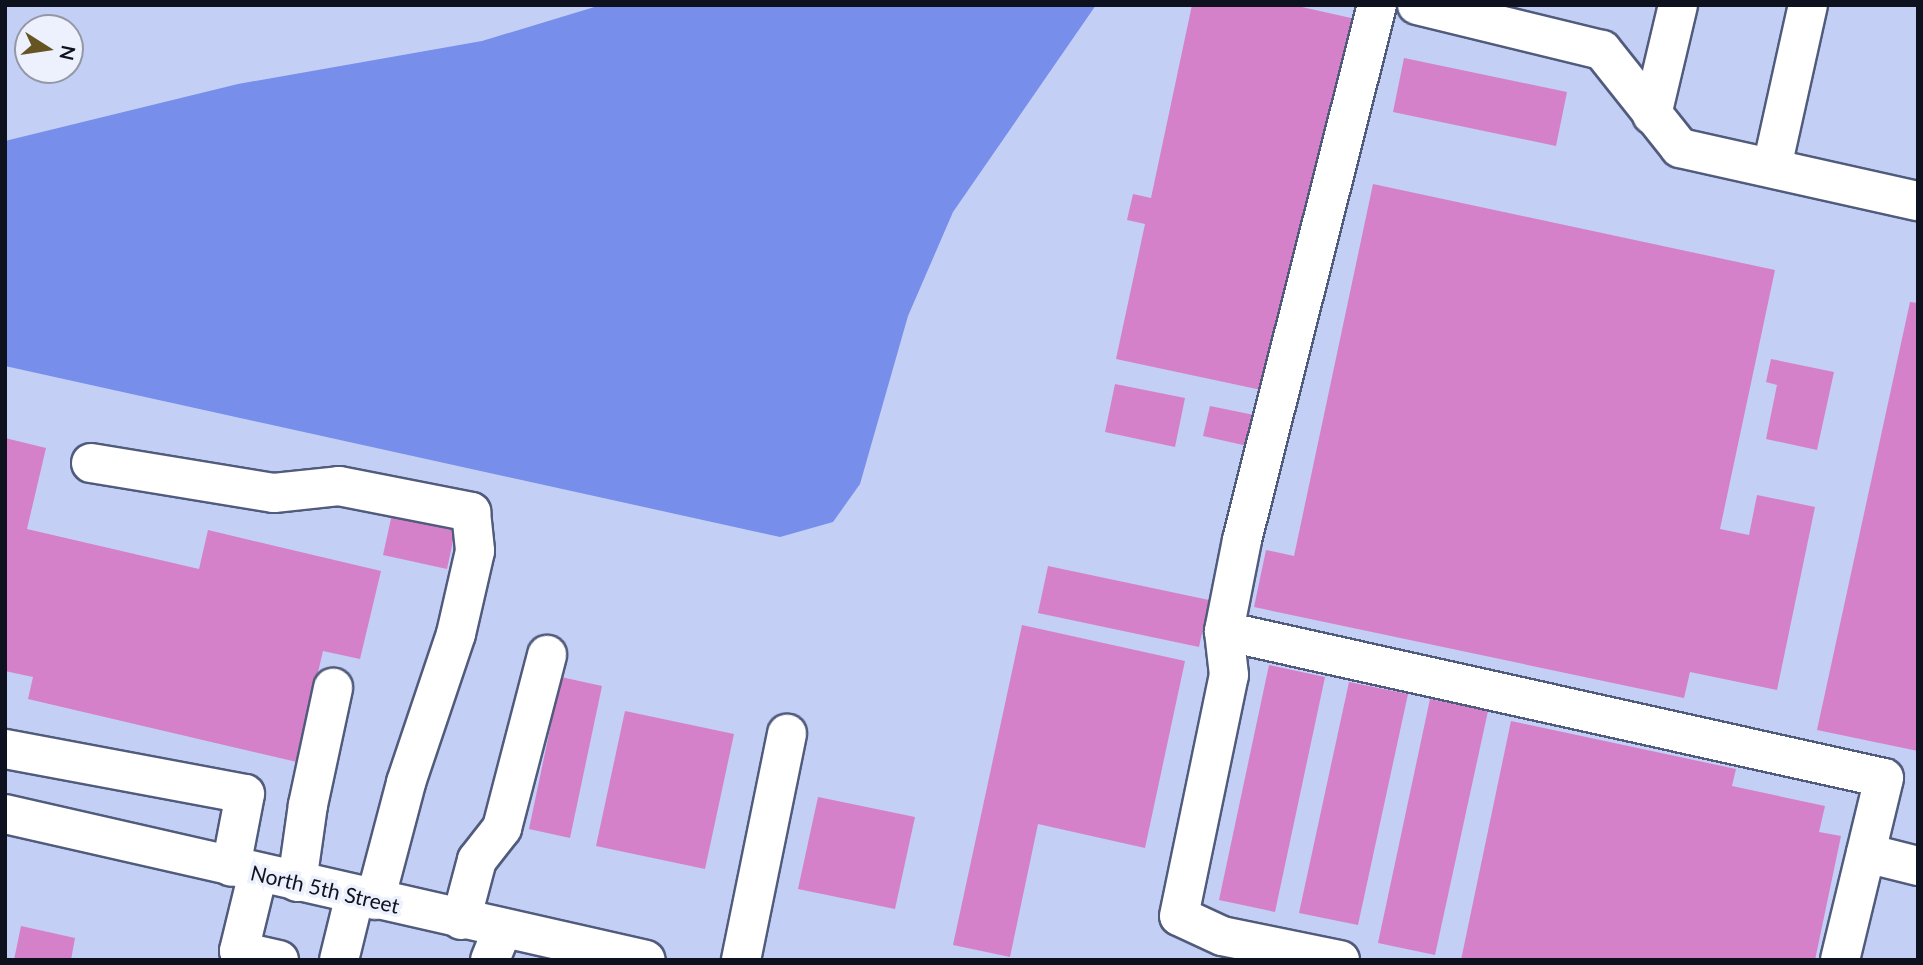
<!DOCTYPE html>
<style>
body{margin:0}
#map{position:relative;width:1923px;height:965px;overflow:hidden;background:#c3cff5;font-family:Lato,sans-serif}
div>[style]{position:absolute}
.forest>*{inset:0;background:#778eea}
.building>*{inset:0;background:#d481c9}
.roads{filter:drop-shadow(2px 0 #515b7c) drop-shadow(-2px 0 #515b7c) drop-shadow(0 2px #515b7c) drop-shadow(0 -2px #515b7c)}
.minor>*{height:38px;margin:-19px;padding:0 19px;transform-origin:19px;border-radius:19px;background:#fff}
span{translate:-50% -50%;white-space:nowrap;text-align:center;line-height:1.15;-webkit-text-stroke:7px #edf1fd;paint-order:stroke}
.street-label{font-size:21px;color:#0e121f}
.frame{position:absolute;inset:0;border:7px solid #0e121f;pointer-events:none}
.north{position:absolute;left:14px;top:14px;width:70px;height:70px;box-sizing:border-box;background:#edf1fd;border:2px solid #9498a4;border-radius:50%;rotate:102deg;font-size:19px;font-weight:700;line-height:28px;text-align:center;color:#0e121f}
.north::after{content:'';display:block;margin:auto;width:24px;height:32px;background:#665523;clip-path:polygon(50% 0,100% 100%,50% 72%,0 100%)}
</style>
<div id="map">
<div class="forest">
<i style="clip-path:polygon(601px 5px,1096px 5px,953px 212px,908px 316px,860px 484px,833px 522px,780px 537px,5px 366px,5px 141px,238px 84px,482px 41px)"></i>
</div>
<div class="building">
<i style="clip-path:polygon(1192px 5px,1293px 5px,1360px 20px,1280px 394px,1116px 359px,1145px 224px,1127px 220px,1133px 194px,1151px 198px)"></i>
<i style="clip-path:polygon(1404px 58px,1567px 92px,1556px 146px,1393px 112px)"></i>
<i style="clip-path:polygon(1373px 184px,1775px 270px,1720px 529px,1749px 535px,1757px 495px,1815px 507px,1777px 690px,1690px 672px,1684px 698px,1254px 607px,1266px 550px,1294px 556px)"></i>
<i style="clip-path:polygon(1910px 302px,1918px 303px,1918px 751px,1817px 730px)"></i>
<i style="clip-path:polygon(1771px 359px,1834px 372px,1817px 450px,1766px 439px,1777px 385px,1766px 382px)"></i>
<i style="clip-path:polygon(1115px 384px,1185px 398px,1175px 447px,1105px 432px)"></i>
<i style="clip-path:polygon(1210px 406px,1259px 416px,1252px 447px,1203px 436px)"></i>
<i style="clip-path:polygon(5px 438px,46px 448px,27px 529px,199px 569px,208px 530px,381px 571px,360px 659px,323px 651px,297px 762px,28px 699px,33px 677px,5px 671px)"></i>
<i style="clip-path:polygon(392px 514px,456px 527px,447px 569px,383px 555px)"></i>
<i style="clip-path:polygon(1048px 566px,1209px 600px,1199px 647px,1038px 613px)"></i>
<i style="clip-path:polygon(1022px 625px,1185px 661px,1145px 848px,1038px 824px,1010px 957px,953px 945px)"></i>
<i style="clip-path:polygon(1269px 665px,1325px 677px,1275px 912px,1219px 900px)"></i>
<i style="clip-path:polygon(561px 677px,602px 686px,570px 838px,529px 829px)"></i>
<i style="clip-path:polygon(1349px 682px,1408px 694px,1358px 925px,1299px 913px)"></i>
<i style="clip-path:polygon(1430px 699px,1488px 711px,1435px 955px,1378px 943px)"></i>
<i style="clip-path:polygon(625px 711px,734px 734px,705px 869px,596px 846px)"></i>
<i style="clip-path:polygon(1511px 721px,1736px 769px,1732px 786px,1825px 806px,1819px 832px,1841px 836px,1815px 960px,1461px 960px)"></i>
<i style="clip-path:polygon(818px 797px,915px 817px,895px 909px,798px 889px)"></i>
<i style="clip-path:polygon(21px 926px,75px 938px,71px 960px,14px 960px)"></i>
</div>
<div class="roads">
<div class="minor">
<i style="left:1417px;top:5px;width:190px;rotate:13.7deg"></i>
<i style="left:1602px;top:50px;width:125px;rotate:51.5deg"></i>
<i style="left:1680px;top:148px;width:244px;rotate:12.6deg"></i>
<i style="left:1652px;top:115px;width:113px;rotate:-76.7deg"></i>
<i style="left:1772px;top:167px;width:166px;rotate:-77.5deg"></i>
<i style="left:91px;top:463px;width:185px;rotate:9.3deg"></i>
<i style="left:274px;top:493px;width:65px;rotate:-6.1deg"></i>
<i style="left:339px;top:486px;width:135px;rotate:11.1deg"></i>
<i style="left:471px;top:512px;width:39px;rotate:84deg"></i>
<i style="left:475px;top:551px;width:85px;rotate:102.9deg"></i>
<i style="left:456px;top:634px;width:157px;rotate:108.6deg"></i>
<i style="left:406px;top:783px;width:121px;rotate:104.8deg"></i>
<i style="left:1224px;top:631px;width:676px;rotate:12.56deg"></i>
<i style="left:1884px;top:778px;width:187px;rotate:103.6deg"></i>
<i style="left:5px;top:749px;width:244px;rotate:10.6deg"></i>
<i style="left:245px;top:794px;width:74px;rotate:100.9deg"></i>
<i style="left:5px;top:814px;width:657px;rotate:12.83deg"></i>
<i style="left:1866px;top:853px;width:54px;rotate:14deg"></i>
<i style="left:258px;top:873px;width:80px;rotate:103.7deg"></i>
<i style="left:239px;top:951px;width:41px;rotate:12.7deg"></i>
<i style="left:297px;top:882px;width:78px;rotate:-81.9deg"></i>
<i style="left:308px;top:805px;width:120px;rotate:-77.9deg"></i>
<i style="left:461px;top:920px;width:62px;rotate:-75.1deg"></i>
<i style="left:477px;top:860px;width:41px;rotate:-52deg"></i>
<i style="left:502px;top:828px;width:179px;rotate:-75.4deg"></i>
<i style="left:339px;top:960px;width:67px;rotate:-76.2deg"></i>
<i style="left:490px;top:960px;width:32px;rotate:-68deg"></i>
<i style="left:741px;top:960px;width:231px;rotate:-78.5deg"></i>
<i style="left:1340px;top:960px;width:120px;rotate:-168.5deg"></i>
<i style="left:1222px;top:936px;width:47px;rotate:-155.1deg"></i>
<i style="left:1179px;top:916px;width:246px;rotate:-78.3deg"></i>
<i style="left:1229px;top:675px;width:44px;rotate:-96.5deg"></i>
<i style="left:1224px;top:631px;width:93px;rotate:-78.8deg"></i>
<i style="left:1242px;top:540px;width:552px;rotate:-75.84deg"></i>
</div>
</div>
<div class="street-label">
<span style="left:325px;top:889px;rotate:13deg">North 5th Street</span>
</div>
<div class="frame"></div>
<div class="north">N</div>
</div>
